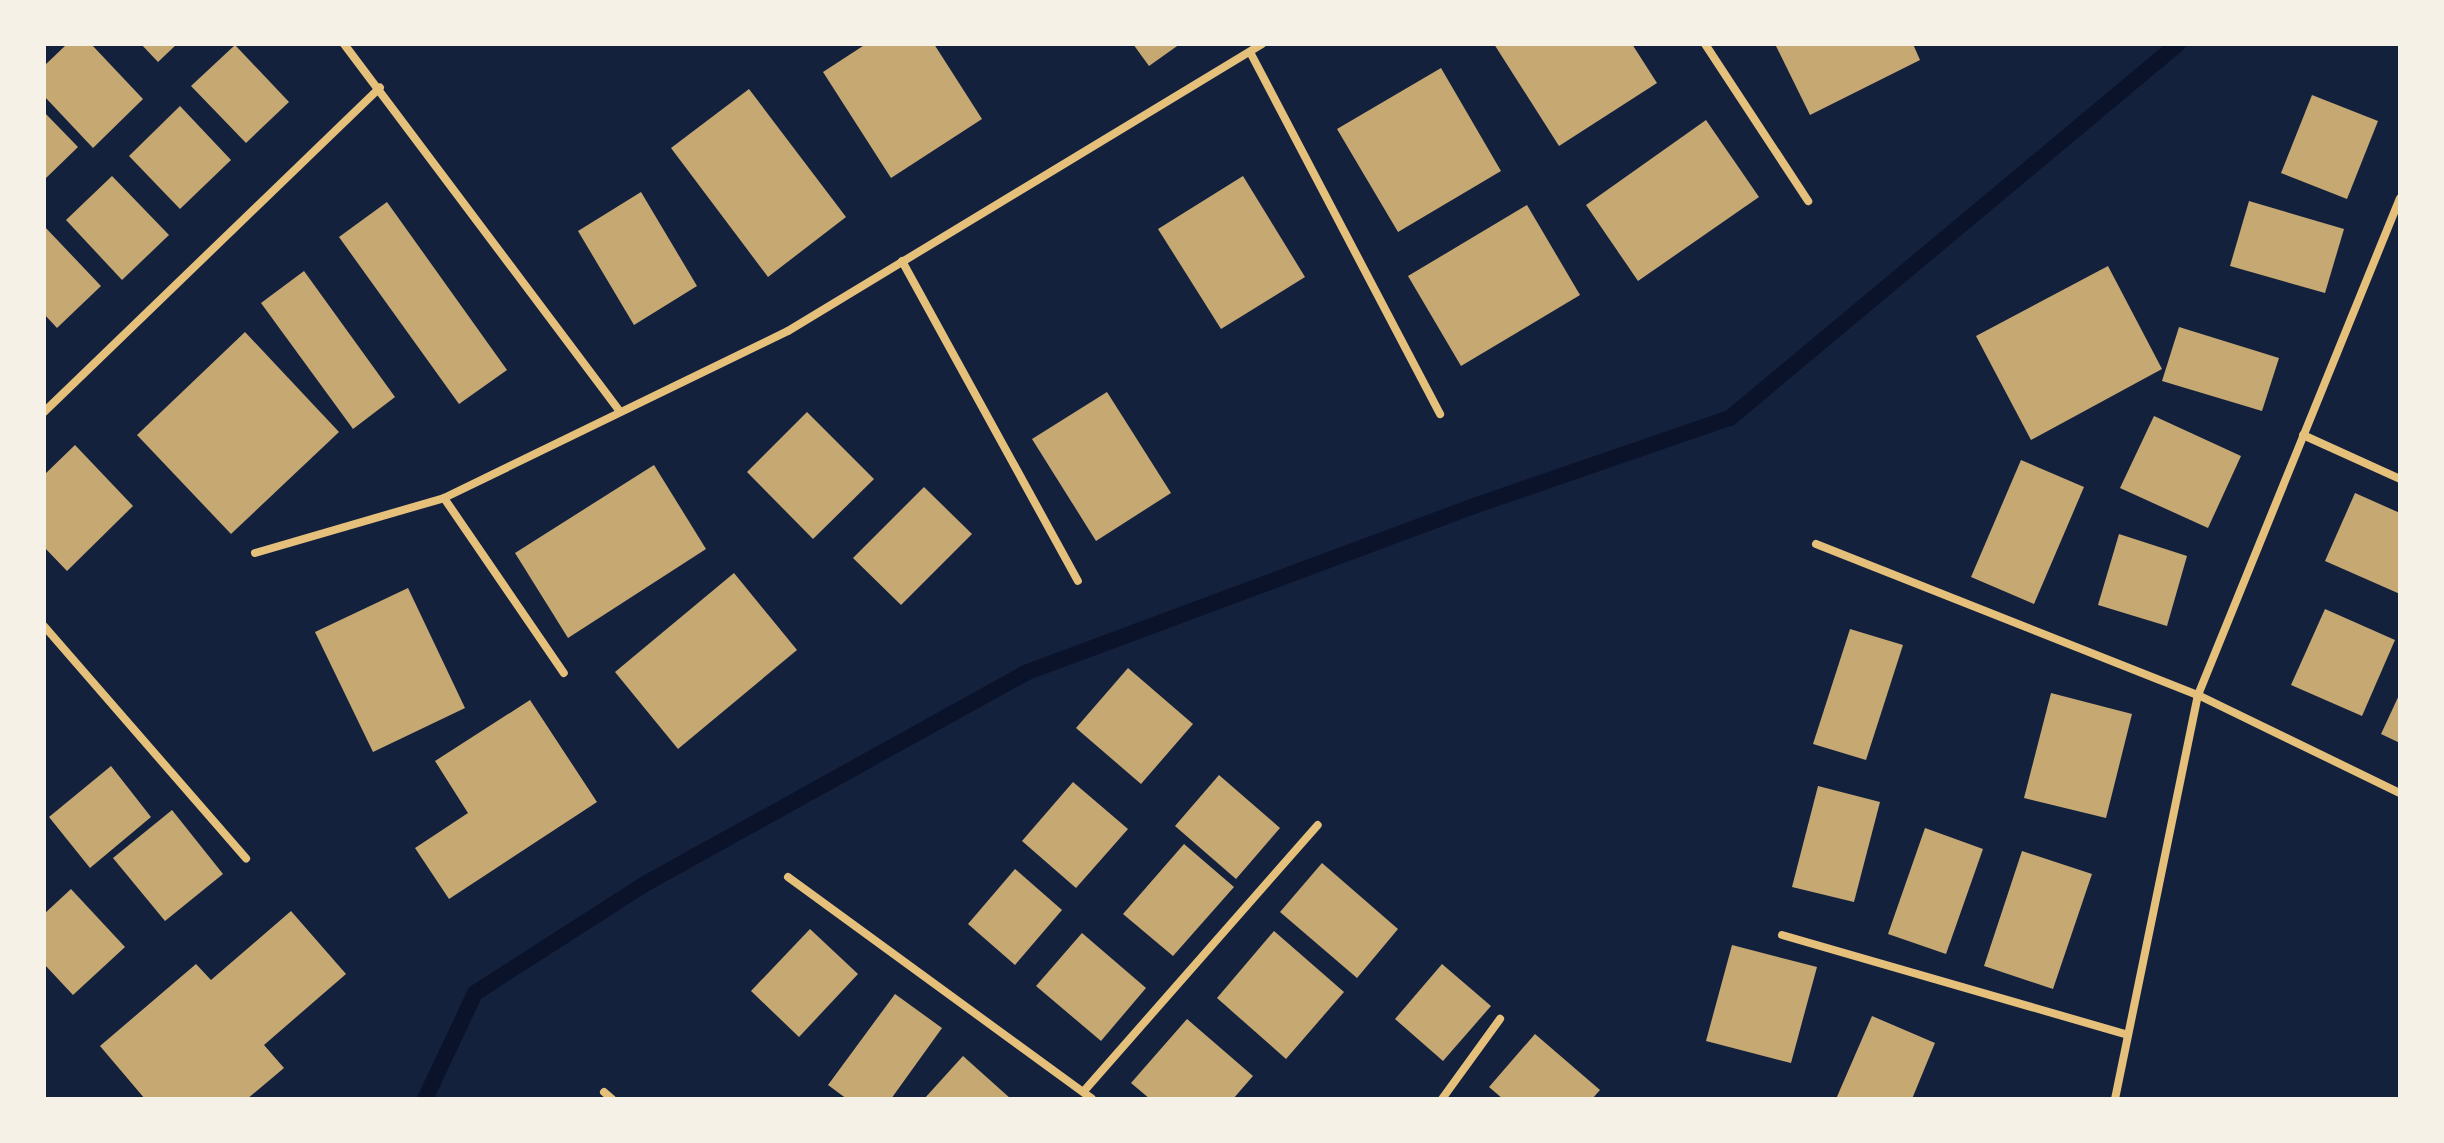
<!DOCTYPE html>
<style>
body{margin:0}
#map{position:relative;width:2444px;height:1143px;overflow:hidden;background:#14213d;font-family:"Source Sans 3",sans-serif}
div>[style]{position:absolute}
.stream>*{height:16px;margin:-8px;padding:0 8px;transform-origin:8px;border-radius:8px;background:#0b132b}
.building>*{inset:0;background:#c6a872}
.minor>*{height:8px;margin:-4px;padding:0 4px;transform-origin:4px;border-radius:4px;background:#e5c07b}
span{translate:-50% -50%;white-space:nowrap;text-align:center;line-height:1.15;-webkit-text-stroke:8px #f6f1e7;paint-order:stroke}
.frame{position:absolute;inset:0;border:46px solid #f6f1e7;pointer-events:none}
</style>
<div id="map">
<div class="stream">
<i style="left:425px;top:1099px;width:117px;rotate:-64.7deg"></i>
<i style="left:475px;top:993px;width:200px;rotate:-32.7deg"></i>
<i style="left:643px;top:885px;width:437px;rotate:-29deg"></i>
<i style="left:1025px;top:673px;width:476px;rotate:-20.4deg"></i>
<i style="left:1471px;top:507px;width:274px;rotate:-19deg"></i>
<i style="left:1730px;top:418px;width:584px;rotate:-39.86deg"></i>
</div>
<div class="building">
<i style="clip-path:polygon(67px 44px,91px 44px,143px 99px,93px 148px,44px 96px,44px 66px)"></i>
<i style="clip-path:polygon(141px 44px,177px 44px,158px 62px)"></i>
<i style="clip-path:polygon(866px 44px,934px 44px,982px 119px,891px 178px,823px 72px)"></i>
<i style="clip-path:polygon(1133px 44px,1180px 44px,1149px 66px)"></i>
<i style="clip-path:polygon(1494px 44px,1632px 44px,1657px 83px,1559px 146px)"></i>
<i style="clip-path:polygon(1775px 44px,1913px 44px,1920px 60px,1810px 115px)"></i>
<i style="clip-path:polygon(235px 45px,289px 102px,246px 143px,191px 86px)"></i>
<i style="clip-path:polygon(1441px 68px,1501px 171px,1398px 232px,1337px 129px)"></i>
<i style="clip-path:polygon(749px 89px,846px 217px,768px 277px,671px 148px)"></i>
<i style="clip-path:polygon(2312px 95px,2378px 121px,2347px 199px,2281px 173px)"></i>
<i style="clip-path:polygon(180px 106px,231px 160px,180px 209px,129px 156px)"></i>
<i style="clip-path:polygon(44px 112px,78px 147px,44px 180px)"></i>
<i style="clip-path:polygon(1706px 120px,1759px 197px,1638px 281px,1586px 205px)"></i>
<i style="clip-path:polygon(112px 176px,169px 235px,122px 280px,66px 220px)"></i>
<i style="clip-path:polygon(1243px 176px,1305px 277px,1221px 329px,1158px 229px)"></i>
<i style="clip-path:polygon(641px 192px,697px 286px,634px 325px,578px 231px)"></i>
<i style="clip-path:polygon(2249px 201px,2344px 229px,2325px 293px,2230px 266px)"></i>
<i style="clip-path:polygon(387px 202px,507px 370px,459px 404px,339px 237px)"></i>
<i style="clip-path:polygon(1527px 205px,1580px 295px,1461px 366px,1408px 276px)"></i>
<i style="clip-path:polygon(44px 226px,101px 286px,57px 328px,44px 314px)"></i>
<i style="clip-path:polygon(2108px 266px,2162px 369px,2031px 440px,1976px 336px)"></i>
<i style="clip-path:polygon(304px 271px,395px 397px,353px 429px,261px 303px)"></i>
<i style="clip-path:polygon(2179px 327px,2279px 358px,2262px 411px,2162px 381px)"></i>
<i style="clip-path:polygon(245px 332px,339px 432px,231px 534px,137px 435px)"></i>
<i style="clip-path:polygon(1107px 392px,1171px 493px,1096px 541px,1032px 439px)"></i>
<i style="clip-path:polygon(807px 412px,874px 479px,813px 539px,747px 472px)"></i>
<i style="clip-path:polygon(2154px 416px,2241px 456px,2208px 528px,2120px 488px)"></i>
<i style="clip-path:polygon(75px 445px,133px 506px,67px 571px,44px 547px,44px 475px)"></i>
<i style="clip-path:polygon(2021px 460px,2084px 487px,2034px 604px,1971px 577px)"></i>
<i style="clip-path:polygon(654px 465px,706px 549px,568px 638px,515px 553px)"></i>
<i style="clip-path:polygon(924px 487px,972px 534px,901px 605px,853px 558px)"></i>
<i style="clip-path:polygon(2355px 493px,2400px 513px,2400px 594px,2325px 561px)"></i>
<i style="clip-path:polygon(2119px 534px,2187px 556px,2167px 626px,2098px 605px)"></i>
<i style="clip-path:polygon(734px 573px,797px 650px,678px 749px,615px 672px)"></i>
<i style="clip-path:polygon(408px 588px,465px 708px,373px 752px,315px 632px)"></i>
<i style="clip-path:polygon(2325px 609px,2395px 640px,2362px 716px,2291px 685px)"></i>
<i style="clip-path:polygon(1850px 629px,1903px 645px,1866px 760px,1813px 744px)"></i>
<i style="clip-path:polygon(1128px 668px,1193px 724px,1141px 784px,1076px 728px)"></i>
<i style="clip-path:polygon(2051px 693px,2132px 714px,2106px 818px,2024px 798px)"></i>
<i style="clip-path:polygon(2400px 693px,2400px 743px,2381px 734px)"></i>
<i style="clip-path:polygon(530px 700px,597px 802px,449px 899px,415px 848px,468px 813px,435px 761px)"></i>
<i style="clip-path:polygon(111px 766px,151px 817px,90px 868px,49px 817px)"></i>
<i style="clip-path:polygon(1219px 775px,1280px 828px,1236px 879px,1175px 826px)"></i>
<i style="clip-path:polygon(1073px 782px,1128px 829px,1076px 888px,1022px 841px)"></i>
<i style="clip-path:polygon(1818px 786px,1880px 802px,1854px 902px,1792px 887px)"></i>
<i style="clip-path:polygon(172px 810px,223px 874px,165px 921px,113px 858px)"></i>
<i style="clip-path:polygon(1925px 828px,1983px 849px,1946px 954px,1888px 934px)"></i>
<i style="clip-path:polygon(1184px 844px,1234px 887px,1173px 956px,1123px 914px)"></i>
<i style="clip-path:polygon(2022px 851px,2092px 874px,2053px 989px,1984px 966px)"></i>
<i style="clip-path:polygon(1322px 863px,1398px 929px,1357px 978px,1280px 912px)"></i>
<i style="clip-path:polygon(1015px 869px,1062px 910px,1015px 965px,968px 924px)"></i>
<i style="clip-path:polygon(71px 889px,125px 947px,73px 995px,44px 964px,44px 914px)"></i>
<i style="clip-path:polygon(291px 911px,346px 974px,264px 1045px,284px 1068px,247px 1099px,145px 1099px,100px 1046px,196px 964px,211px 980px)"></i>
<i style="clip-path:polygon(810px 929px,858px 974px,799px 1037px,751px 991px)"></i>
<i style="clip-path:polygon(1274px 931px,1344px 992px,1286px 1059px,1217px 998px)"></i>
<i style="clip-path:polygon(1082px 933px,1146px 988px,1101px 1041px,1036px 986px)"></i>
<i style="clip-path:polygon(1732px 945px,1817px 967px,1791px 1063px,1706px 1041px)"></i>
<i style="clip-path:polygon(1442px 964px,1491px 1006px,1443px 1061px,1395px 1019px)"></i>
<i style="clip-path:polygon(895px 994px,942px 1028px,891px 1099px,847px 1099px,828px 1085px)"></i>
<i style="clip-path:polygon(1872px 1016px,1935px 1043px,1912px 1099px,1836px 1099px)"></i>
<i style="clip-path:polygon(1187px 1019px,1253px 1076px,1233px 1099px,1150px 1099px,1131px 1083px)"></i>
<i style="clip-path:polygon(1535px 1034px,1600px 1090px,1592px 1099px,1503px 1099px,1489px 1087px)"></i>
<i style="clip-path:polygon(963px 1056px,1011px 1099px,924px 1099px)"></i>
</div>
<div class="minor">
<i style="left:344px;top:44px;width:460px;rotate:53.1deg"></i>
<i style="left:1705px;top:44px;width:188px;rotate:56.7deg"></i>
<i style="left:1250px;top:52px;width:409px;rotate:62.3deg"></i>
<i style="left:902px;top:261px;width:365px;rotate:61.2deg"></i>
<i style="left:44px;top:412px;width:467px;rotate:-44deg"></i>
<i style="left:2303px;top:435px;width:107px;rotate:24.4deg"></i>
<i style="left:444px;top:498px;width:212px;rotate:55.6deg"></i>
<i style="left:1816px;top:544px;width:411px;rotate:21.6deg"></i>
<i style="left:2198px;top:695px;width:225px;rotate:25.9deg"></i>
<i style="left:255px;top:553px;width:197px;rotate:-16.2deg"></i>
<i style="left:444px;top:498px;width:382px;rotate:-25.9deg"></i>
<i style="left:788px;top:331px;width:554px;rotate:-31.19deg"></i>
<i style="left:44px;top:626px;width:308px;rotate:49deg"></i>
<i style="left:788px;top:877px;width:376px;rotate:36.1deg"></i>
<i style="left:1782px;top:935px;width:360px;rotate:16.1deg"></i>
<i style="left:1084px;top:1091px;width:354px;rotate:-48.7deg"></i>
<i style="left:604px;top:1092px;width:11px;rotate:41deg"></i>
<i style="left:1442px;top:1099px;width:99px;rotate:-54.1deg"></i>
<i style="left:2115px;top:1099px;width:412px;rotate:-78.4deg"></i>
<i style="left:2198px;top:695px;width:536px;rotate:-67.88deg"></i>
</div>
<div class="frame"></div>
</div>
